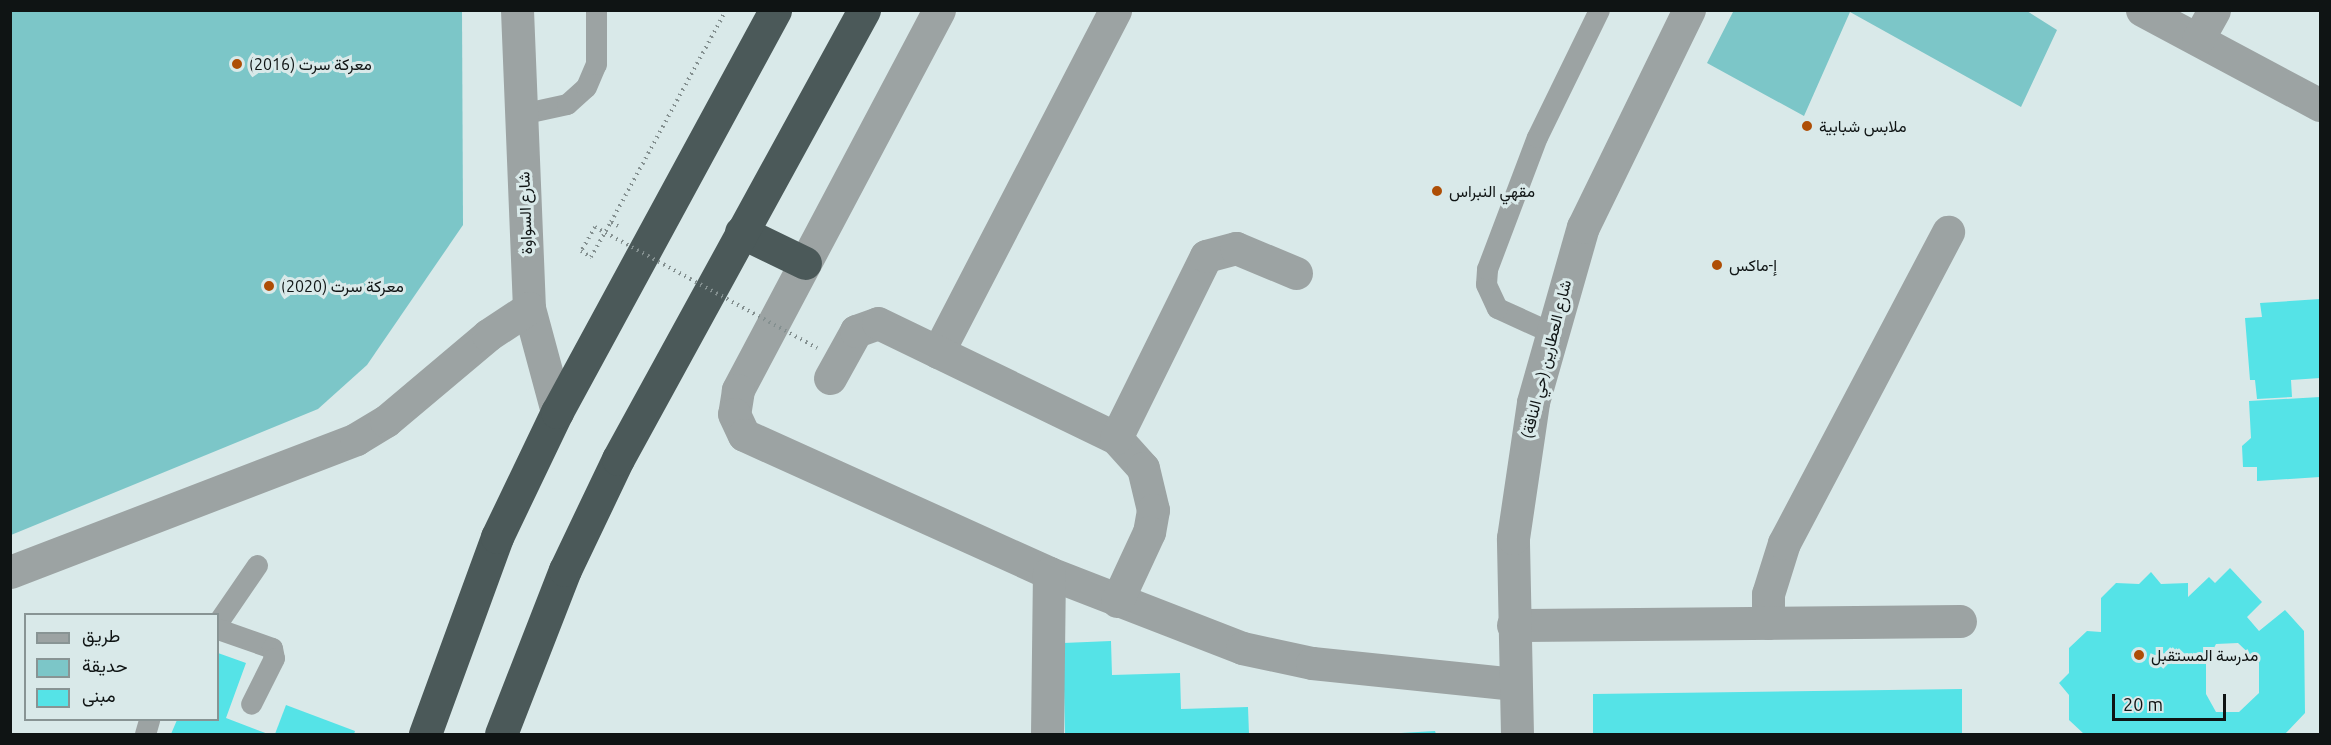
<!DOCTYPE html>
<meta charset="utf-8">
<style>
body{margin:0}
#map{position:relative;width:2331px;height:745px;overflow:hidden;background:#d9e9e9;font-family:Ubuntu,Vazirmatn,sans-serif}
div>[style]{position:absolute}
.green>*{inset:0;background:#7cc6c8}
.building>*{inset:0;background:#55e3e7}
.path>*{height:4px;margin-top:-2px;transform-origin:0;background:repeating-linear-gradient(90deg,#849090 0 1.5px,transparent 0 6px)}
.lane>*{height:21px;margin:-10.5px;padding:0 10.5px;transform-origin:10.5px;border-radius:10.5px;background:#9ca3a3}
.street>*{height:33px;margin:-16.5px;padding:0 16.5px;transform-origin:16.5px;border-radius:16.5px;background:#9ca3a3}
.highway>*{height:33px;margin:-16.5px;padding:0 16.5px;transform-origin:16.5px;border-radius:16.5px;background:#4b5959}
.path-bridge>*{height:4px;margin-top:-2px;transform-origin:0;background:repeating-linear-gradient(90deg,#849090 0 1.5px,transparent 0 6px)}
.dots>*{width:16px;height:16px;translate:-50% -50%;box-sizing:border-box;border:3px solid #d9e9e9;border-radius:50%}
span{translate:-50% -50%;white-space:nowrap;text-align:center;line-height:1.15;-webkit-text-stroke:6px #d9e9e9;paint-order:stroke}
.poi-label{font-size:16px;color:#0f1414}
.left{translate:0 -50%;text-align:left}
.street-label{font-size:16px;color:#0f1414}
.frame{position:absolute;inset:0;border:12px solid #0f1414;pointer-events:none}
.legend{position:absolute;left:24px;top:613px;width:195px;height:108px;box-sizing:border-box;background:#d9e9e9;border:2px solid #889494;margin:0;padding:8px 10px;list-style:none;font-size:18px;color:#0f1414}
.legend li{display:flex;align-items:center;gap:12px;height:30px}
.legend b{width:30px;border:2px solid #889494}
.scale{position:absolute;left:2112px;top:694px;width:114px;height:27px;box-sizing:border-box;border:3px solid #0f1414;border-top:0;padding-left:8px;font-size:18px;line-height:21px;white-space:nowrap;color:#0f1414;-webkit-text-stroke:4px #d9e9e9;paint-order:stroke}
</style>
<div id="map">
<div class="green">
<i style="clip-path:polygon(11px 10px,462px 11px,463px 225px,367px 365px,318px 409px,11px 535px)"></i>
<i style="clip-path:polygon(1734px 10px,2027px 11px,2057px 30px,2021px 107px,1850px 12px,1804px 116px,1707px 63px)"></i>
</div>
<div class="building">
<i style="clip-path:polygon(2320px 299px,2320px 378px,2291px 380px,2292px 397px,2257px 399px,2255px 380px,2250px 380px,2245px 318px,2262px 317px,2260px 303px)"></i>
<i style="clip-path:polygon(2320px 397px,2320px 477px,2257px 481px,2257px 467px,2243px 467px,2242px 446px,2251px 438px,2249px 401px)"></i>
<i style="clip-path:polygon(evenodd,2230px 568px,2262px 602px,2247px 617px,2259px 631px,2285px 610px,2304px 631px,2305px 713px,2285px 734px,2084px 734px,2069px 720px,2069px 695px,2059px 683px,2069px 673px,2069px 648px,2087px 631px,2101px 632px,2101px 598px,2116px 583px,2139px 584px,2151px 572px,2161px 584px,2188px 583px,2188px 597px,2209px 577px,2215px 583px,2230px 568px,2238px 643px,2259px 663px,2259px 693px,2239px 712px,2216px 712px,2206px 694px,2206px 663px,2216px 644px,2238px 643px)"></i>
<i style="clip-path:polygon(1111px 641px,1112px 675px,1180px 673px,1181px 709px,1248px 707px,1249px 734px,1065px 734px,1063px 643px)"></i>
<i style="clip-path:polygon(218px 653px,246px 663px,226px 718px,268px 734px,171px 734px,177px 720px,218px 720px)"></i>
<i style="clip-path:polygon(1962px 689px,1962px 734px,1593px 734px,1593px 694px)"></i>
<i style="clip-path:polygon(286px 705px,355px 731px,354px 734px,275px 734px)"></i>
<i style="clip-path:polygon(1435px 731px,1436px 734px,1401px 734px,1401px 733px)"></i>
</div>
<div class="path">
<i style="left:618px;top:226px;width:8px;rotate:-150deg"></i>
<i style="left:611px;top:222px;width:241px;rotate:-61.5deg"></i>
<i style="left:595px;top:227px;width:28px;rotate:120deg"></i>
<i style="left:581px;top:251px;width:12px;rotate:31deg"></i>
<i style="left:591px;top:257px;width:40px;rotate:-60.3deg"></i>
</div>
<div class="lane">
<i style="left:521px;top:114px;width:47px;rotate:-12.3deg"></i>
<i style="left:567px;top:104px;width:25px;rotate:-42deg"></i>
<i style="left:586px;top:87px;width:25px;rotate:-67deg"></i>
<i style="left:596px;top:64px;width:54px;rotate:-90deg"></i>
<i style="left:1550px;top:332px;width:58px;rotate:-155.6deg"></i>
<i style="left:1497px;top:308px;width:26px;rotate:-115deg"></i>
<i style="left:1486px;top:284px;width:15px;rotate:-86deg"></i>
<i style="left:1487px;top:269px;width:141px;rotate:-69.3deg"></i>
<i style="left:1537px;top:137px;width:141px;rotate:-64deg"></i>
<i style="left:218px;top:622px;width:69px;rotate:-55.6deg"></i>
<i style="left:218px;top:629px;width:57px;rotate:19.4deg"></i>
<i style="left:272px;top:648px;width:10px;rotate:79deg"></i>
<i style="left:274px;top:658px;width:51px;rotate:116.6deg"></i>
<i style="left:145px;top:734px;width:15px;rotate:-74deg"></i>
</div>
<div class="street">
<i style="left:517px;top:10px;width:298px;rotate:87.7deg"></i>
<i style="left:529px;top:308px;width:108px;rotate:74.9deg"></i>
<i style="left:939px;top:10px;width:430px;rotate:117.9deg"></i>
<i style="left:738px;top:390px;width:24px;rotate:99deg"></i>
<i style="left:734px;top:414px;width:23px;rotate:65deg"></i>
<i style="left:744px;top:435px;width:335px;rotate:24.3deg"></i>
<i style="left:1049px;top:573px;width:207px;rotate:21.2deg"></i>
<i style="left:1242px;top:648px;width:72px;rotate:12.1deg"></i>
<i style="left:1312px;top:663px;width:204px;rotate:5.9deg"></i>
<i style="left:2142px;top:10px;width:202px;rotate:28.1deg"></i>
<i style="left:2198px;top:39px;width:33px;rotate:-61deg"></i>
<i style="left:938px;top:352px;width:385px;rotate:-62.6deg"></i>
<i style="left:830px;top:378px;width:54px;rotate:-61deg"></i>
<i style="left:856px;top:331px;width:23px;rotate:-20deg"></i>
<i style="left:878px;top:323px;width:264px;rotate:25.8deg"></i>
<i style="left:1116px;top:438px;width:40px;rotate:48deg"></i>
<i style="left:1143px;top:468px;width:43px;rotate:76.6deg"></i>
<i style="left:1153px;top:510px;width:22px;rotate:100deg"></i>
<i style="left:1149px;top:532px;width:76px;rotate:114.9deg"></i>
<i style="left:1116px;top:438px;width:203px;rotate:-63.7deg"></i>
<i style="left:1206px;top:256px;width:31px;rotate:-15deg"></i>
<i style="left:1236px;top:248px;width:65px;rotate:22.6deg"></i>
<i style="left:10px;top:572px;width:371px;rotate:-21deg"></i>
<i style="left:356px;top:439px;width:35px;rotate:-31deg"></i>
<i style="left:386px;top:421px;width:133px;rotate:-40.1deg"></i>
<i style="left:488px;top:335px;width:49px;rotate:-33.4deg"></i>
<i style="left:1768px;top:623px;width:29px;rotate:-90deg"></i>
<i style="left:1768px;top:594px;width:53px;rotate:-72.6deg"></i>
<i style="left:1784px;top:543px;width:352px;rotate:-62.2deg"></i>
<i style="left:1513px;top:625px;width:447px;rotate:-0.5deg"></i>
<i style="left:1047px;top:734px;width:161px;rotate:-89.3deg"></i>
<i style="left:1517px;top:734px;width:196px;rotate:-91.2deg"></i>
<i style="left:1513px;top:538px;width:137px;rotate:-81.6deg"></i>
<i style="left:1533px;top:402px;width:182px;rotate:-74.1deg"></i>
<i style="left:1583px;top:227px;width:242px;rotate:-64deg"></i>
</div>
<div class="highway">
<i style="left:741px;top:232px;width:71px;rotate:25.8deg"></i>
<i style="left:425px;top:734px;width:210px;rotate:-69.9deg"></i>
<i style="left:497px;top:537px;width:139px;rotate:-64.4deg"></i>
<i style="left:557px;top:412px;width:457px;rotate:-61.5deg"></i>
<i style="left:501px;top:734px;width:176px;rotate:-68.7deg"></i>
<i style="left:565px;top:570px;width:123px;rotate:-64.5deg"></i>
<i style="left:618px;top:459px;width:512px;rotate:-61.28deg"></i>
</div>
<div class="path-bridge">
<i style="left:595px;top:227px;width:253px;rotate:28.6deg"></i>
</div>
<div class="dots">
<i style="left:237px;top:64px;background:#ae4e06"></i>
<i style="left:1807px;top:126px;background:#ae4e06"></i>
<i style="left:1437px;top:191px;background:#ae4e06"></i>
<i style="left:1717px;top:265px;background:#ae4e06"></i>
<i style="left:269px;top:286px;background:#ae4e06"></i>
<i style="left:2139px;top:655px;background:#ae4e06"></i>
</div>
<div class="poi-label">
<span class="left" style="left:249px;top:64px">معركة سرت (2016)</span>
<span class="left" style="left:1819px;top:126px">ملابس شبابية</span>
<span class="left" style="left:1449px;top:191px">مقهي النبراس</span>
<span class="left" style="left:1729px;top:265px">إ-ماكس</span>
<span class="left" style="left:281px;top:286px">معركة سرت (2020)</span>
<span class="left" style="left:2151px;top:655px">مدرسة المستقبل</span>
</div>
<div class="street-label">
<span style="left:525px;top:213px;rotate:-92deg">شارع السواوة</span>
<span style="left:1546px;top:359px;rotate:-76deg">شارع العطارين (حي الناقة)</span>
</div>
<div class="frame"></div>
<ul class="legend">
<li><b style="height:8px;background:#9ca3a3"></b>طريق</li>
<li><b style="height:16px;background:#7cc6c8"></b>حديقة</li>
<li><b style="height:16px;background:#55e3e7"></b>مبنى</li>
</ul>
<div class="scale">20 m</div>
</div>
